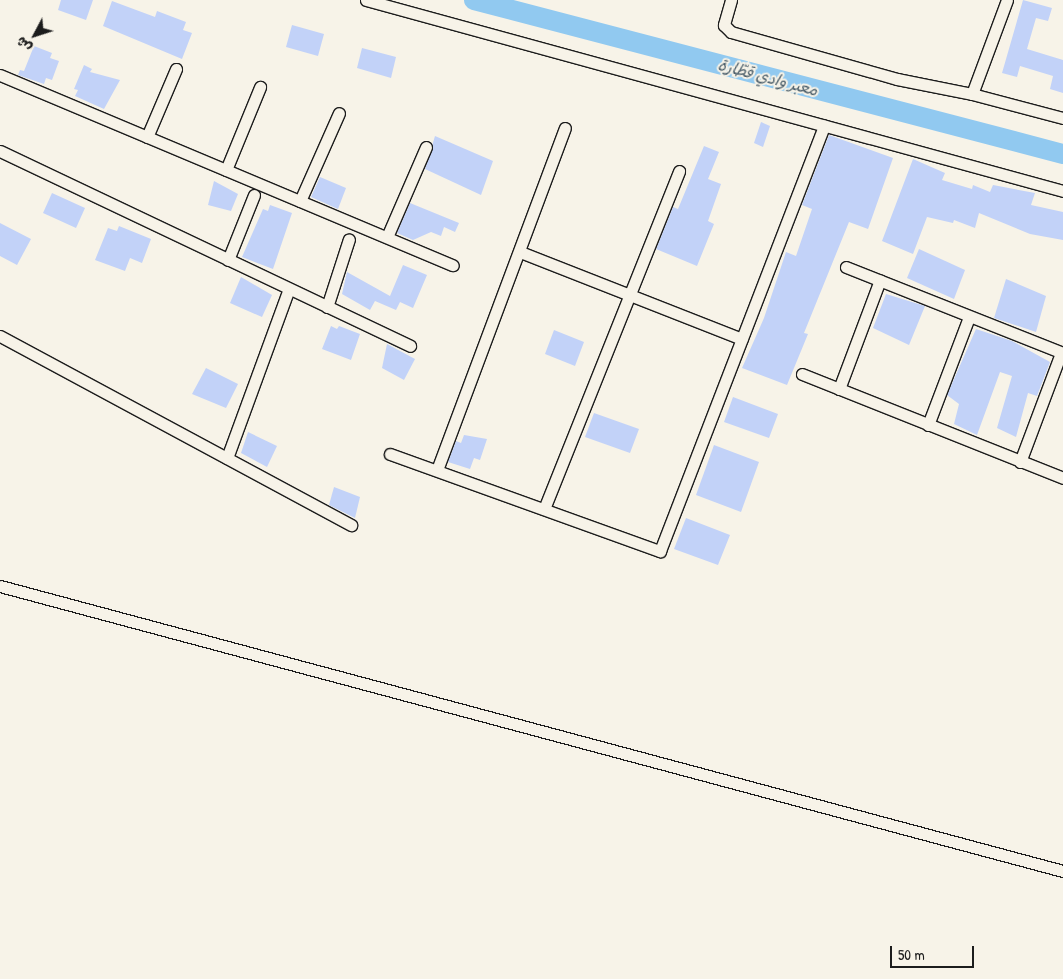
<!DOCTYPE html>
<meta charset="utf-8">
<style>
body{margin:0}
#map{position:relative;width:1063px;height:979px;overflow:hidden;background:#f7f3e8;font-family:"Patrick Hand","Playpen Sans Arabic",sans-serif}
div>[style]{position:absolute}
.river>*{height:20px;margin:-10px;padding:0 10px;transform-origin:10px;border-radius:10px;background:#91c9f0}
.building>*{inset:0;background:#c2d2f8}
.roads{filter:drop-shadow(1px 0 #1c1c1c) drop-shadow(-1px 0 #1c1c1c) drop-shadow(0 1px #1c1c1c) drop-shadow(0 -1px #1c1c1c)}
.minor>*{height:11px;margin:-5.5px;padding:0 5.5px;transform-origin:5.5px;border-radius:5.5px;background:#f7f3e8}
span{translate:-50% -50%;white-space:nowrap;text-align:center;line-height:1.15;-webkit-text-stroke:4px #f7f3e8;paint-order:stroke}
.water-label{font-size:16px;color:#455966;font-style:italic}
.north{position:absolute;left:10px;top:10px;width:50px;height:50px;-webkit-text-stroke:4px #f7f3e8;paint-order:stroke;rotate:230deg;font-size:14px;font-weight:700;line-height:20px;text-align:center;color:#1c1c1c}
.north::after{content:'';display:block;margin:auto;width:18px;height:22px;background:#1c1c1c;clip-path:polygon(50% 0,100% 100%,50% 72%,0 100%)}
.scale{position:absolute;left:890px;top:946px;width:84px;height:22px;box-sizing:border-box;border:2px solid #1c1c1c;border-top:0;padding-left:6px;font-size:15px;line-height:18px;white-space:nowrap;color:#1c1c1c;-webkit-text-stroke:4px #f7f3e8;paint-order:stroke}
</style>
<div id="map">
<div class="river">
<i style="left:474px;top:0;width:609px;rotate:14.65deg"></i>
</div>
<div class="building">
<i style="clip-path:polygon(61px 0,93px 0,86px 20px,58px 10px)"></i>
<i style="clip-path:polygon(1023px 0,1052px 8px,1048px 21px,1036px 18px,1027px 49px,1063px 60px,1063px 93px,1050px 89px,1053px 76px,1020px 66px,1017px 77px,1002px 73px)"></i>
<i style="clip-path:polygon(112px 1px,155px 17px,157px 11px,186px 22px,183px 30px,192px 33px,182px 59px,103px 26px)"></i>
<i style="clip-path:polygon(292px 25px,324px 34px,318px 56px,286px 47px)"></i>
<i style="clip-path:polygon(34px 46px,52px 53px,50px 58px,59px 61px,52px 80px,46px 78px,44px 84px,18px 75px,20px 70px,24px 71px)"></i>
<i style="clip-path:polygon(362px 48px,396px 57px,391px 78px,357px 68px)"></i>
<i style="clip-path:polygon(84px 65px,92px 69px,90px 72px,120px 80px,104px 109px,75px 96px,78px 90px,74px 89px)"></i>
<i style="clip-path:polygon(761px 122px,770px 126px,763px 147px,754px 143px)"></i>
<i style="clip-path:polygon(829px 135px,893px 158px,868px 229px,849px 222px,804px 333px,808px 334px,787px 385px,742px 368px,764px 318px,786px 252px,796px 256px,812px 209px,802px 205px)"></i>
<i style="clip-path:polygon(435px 136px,493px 161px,481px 195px,425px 169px)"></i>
<i style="clip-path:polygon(704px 146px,719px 152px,708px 179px,721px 184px,708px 221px,714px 224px,697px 266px,656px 249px,673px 207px,678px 209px)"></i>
<i style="clip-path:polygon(913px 159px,945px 173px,942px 180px,972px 189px,973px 185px,990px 192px,993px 185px,1035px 193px,1031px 205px,1063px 212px,1063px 240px,1030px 234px,979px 213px,975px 228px,954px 220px,953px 223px,927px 217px,913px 254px,882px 241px)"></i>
<i style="clip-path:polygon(320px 177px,346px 188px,338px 209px,311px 197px)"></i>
<i style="clip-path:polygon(214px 181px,238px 194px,231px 211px,208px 205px)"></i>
<i style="clip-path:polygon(52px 193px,85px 208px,76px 228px,43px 213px)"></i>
<i style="clip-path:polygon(410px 203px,459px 223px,455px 232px,444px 227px,441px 236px,431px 232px,413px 240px,397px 233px)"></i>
<i style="clip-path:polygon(270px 205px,292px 213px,273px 269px,242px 257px,263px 209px,268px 211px)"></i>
<i style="clip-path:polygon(0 223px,31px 239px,17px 265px,0 256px)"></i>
<i style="clip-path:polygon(119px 226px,151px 239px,142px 263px,130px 258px,125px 271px,95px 260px,108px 228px,117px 231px)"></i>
<i style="clip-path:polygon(919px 249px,965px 270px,954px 299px,907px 278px)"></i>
<i style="clip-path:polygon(403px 265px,427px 275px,413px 308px,400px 302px,396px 310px,375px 301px,370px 310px,342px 294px,347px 272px,390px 296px)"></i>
<i style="clip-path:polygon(241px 277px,272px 295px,262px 317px,230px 303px)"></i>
<i style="clip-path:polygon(1006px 279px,1046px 296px,1036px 332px,994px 318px)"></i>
<i style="clip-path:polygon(886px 294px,925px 306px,909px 345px,873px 328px)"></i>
<i style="clip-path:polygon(331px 326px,337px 329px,339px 326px,360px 334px,351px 360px,322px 349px)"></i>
<i style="clip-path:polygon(976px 329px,1012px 341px,1050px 362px,1037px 396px,1028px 393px,1016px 437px,997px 428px,1012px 376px,1000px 372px,977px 435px,954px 424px,959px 404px,947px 395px)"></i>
<i style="clip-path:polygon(554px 330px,584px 342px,575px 366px,545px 354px)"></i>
<i style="clip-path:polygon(387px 344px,415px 359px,404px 380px,382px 368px)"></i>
<i style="clip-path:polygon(206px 368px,238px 384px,226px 408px,192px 394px)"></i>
<i style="clip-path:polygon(733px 397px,778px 414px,769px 438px,724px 422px)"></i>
<i style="clip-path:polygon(594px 413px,639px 429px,630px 453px,585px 437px)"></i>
<i style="clip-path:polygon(248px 432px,277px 446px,267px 467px,241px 453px)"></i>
<i style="clip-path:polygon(464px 435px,487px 439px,480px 460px,474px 458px,470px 469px,448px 462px,456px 441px,461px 443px)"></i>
<i style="clip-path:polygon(714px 445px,759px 462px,741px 512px,696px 495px)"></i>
<i style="clip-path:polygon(334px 487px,360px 497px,355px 518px,329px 505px)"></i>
<i style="clip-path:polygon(686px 518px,730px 535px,718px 565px,674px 549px)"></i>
</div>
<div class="roads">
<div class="minor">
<i style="left:366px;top:0;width:723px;rotate:15.32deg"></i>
<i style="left:731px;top:0;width:26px;rotate:106deg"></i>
<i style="left:724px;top:25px;width:10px;rotate:45deg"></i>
<i style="left:731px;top:32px;width:173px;rotate:15.8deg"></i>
<i style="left:897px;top:79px;width:76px;rotate:11.3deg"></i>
<i style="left:972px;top:94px;width:94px;rotate:14.8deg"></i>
<i style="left:0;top:75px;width:491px;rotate:22.8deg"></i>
<i style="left:972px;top:94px;width:100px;rotate:-69.6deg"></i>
<i style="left:147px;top:137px;width:74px;rotate:-66.9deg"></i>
<i style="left:0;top:151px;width:454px;rotate:25.4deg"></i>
<i style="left:226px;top:170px;width:90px;rotate:-67.7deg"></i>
<i style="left:300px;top:201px;width:96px;rotate:-66.1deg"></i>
<i style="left:387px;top:237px;width:98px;rotate:-66.6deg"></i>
<i style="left:520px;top:252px;width:238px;rotate:21.4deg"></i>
<i style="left:228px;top:260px;width:70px;rotate:-68.2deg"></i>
<i style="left:846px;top:267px;width:233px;rotate:21.6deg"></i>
<i style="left:327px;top:307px;width:71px;rotate:-72.1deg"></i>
<i style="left:0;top:336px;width:399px;rotate:28.3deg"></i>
<i style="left:802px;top:374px;width:281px;rotate:21.7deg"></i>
<i style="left:839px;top:389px;width:116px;rotate:-69.4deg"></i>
<i style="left:928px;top:425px;width:116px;rotate:-69.2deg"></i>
<i style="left:390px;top:454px;width:287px;rotate:19.8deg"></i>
<i style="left:660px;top:551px;width:456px;rotate:-68.9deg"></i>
<i style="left:227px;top:458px;width:180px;rotate:-69.9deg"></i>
<i style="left:1020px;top:462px;width:116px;rotate:-69.4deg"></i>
<i style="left:437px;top:470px;width:365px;rotate:-69.5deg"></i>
<i style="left:544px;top:509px;width:364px;rotate:-68.2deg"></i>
<i style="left:0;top:586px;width:1101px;rotate:15.01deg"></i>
</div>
</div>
<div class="water-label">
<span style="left:768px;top:77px;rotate:15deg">معبر وادي قطّارة</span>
</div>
<div class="north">ش</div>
<div class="scale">50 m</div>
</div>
